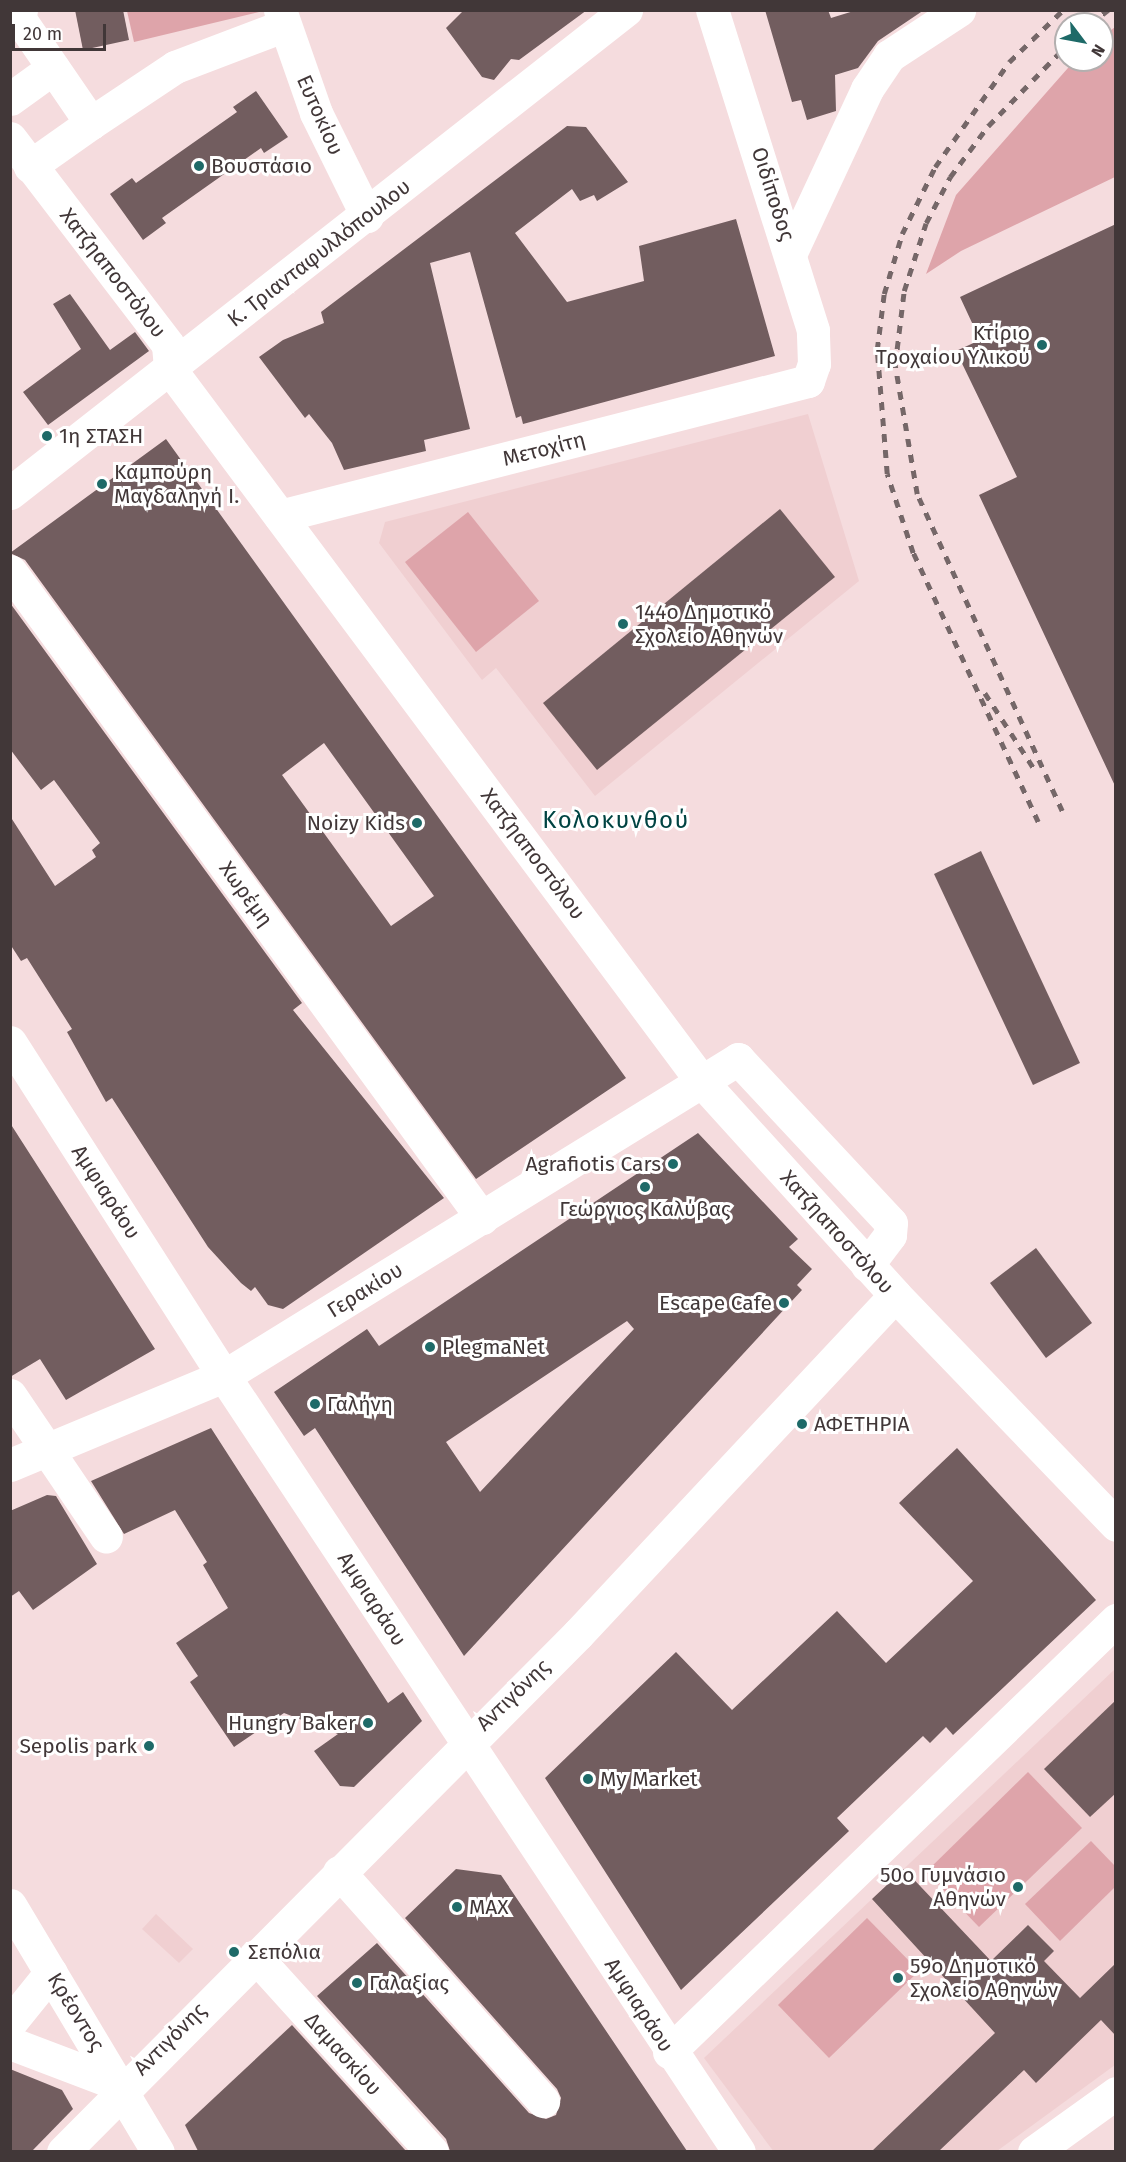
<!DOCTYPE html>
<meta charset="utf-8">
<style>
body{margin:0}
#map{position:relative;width:1126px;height:2162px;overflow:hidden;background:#f5dcde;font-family:"Fira Sans",sans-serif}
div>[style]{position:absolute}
.built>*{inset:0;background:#f0cfd1}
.green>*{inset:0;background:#dea4aa}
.building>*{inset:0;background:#725d5f}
.minor>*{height:33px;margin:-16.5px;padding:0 16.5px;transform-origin:16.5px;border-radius:16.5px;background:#fff}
.rail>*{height:4.5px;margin-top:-2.25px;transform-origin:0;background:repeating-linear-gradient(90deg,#756768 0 8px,transparent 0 16px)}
.dots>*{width:16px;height:16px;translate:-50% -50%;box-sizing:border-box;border:3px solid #fff;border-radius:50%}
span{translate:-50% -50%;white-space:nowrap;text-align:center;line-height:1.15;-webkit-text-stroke:6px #fff;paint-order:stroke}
.street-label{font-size:21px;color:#413738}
.poi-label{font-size:21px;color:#413738}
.left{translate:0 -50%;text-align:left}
.right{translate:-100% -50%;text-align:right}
.quarter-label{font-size:24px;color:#004342;letter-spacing:1.5px}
.frame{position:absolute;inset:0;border:12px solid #413738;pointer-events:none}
.north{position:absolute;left:1054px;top:12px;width:60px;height:60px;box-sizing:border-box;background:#fff;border:2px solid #b3afaf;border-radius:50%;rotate:122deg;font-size:16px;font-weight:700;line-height:24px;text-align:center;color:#413738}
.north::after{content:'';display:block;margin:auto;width:21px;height:27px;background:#1e6a68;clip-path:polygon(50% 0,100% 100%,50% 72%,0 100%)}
.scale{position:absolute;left:12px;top:24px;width:94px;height:27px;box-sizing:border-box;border:3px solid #413738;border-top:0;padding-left:8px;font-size:18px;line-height:21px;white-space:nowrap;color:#413738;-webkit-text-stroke:4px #fff;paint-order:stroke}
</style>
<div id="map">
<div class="built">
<i style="clip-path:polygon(808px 414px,859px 581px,595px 796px,496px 668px,482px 680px,379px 543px,385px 522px)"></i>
<i style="clip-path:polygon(1115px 1669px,1115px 2065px,997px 2151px,774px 2152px,704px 2058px)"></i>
<i style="clip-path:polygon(156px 1914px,193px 1949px,179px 1963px,142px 1929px)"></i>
</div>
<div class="green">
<i style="clip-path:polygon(267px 10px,134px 42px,127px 11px)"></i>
<i style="clip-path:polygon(1115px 27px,1115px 177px,961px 251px,926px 274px,956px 195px,1075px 60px,1102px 60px,1102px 37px)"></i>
<i style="clip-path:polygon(468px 512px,539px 601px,476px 652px,405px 562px)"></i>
<i style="clip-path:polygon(1028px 1772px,1082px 1828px,979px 1927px,926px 1872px)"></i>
<i style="clip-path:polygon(1091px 1841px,1115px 1866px,1115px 1887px,1060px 1941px,1025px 1904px)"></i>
<i style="clip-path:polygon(867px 1918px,919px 1971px,829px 2058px,778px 2005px)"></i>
</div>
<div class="building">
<i style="clip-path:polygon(75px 10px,123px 10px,129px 40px,83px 50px)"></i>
<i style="clip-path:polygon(464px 10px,587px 10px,519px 60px,511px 59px,494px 80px,482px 77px,446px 28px)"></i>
<i style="clip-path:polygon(765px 10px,828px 10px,831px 18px,857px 10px,924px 10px,878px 41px,858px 68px,835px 75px,836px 111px,807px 120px,801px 100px,792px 102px)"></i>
<i style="clip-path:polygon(256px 91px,288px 137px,264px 153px,261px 148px,162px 218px,166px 223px,143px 240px,110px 194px,132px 178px,136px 183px,237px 112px,233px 107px)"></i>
<i style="clip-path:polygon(567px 126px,586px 127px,628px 182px,597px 201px,594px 195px,580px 201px,572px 189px,515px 233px,567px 302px,644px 281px,639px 246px,736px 219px,775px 356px,523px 424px,521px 416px,516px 418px,470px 252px,430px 263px,470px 429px,424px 440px,426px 451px,344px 470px,332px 443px,309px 414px,305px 418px,259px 357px,283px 340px,324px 323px,321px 312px)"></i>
<i style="clip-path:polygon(1116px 224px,1116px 788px,979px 495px,1017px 477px,956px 351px,980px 340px,960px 297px)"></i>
<i style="clip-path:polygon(70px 294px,110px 350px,135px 332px,149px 351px,48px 425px,23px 392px,81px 349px,53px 304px)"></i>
<i style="clip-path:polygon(evenodd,166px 439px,626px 1078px,476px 1179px,25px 560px,10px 553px,166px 439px,324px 743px,434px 896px,391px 926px,282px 775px,324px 743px)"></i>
<i style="clip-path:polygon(780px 509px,835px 577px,597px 770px,543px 703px)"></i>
<i style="clip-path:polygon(10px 603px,302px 1003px,293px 1010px,444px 1198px,283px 1309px,268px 1305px,255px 1287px,251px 1291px,241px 1283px,208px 1247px,112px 1098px,106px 1102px,67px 1032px,72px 1029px,27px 958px,21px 961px,10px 944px,10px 816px,55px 886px,96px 857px,92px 850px,100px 843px,54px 780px,41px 790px,10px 749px)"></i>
<i style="clip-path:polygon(981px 851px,1080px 1063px,1033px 1085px,934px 874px)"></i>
<i style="clip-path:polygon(10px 1123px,155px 1349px,66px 1400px,40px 1359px,10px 1377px)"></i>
<i style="clip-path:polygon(evenodd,698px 1133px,798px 1239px,789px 1247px,812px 1269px,797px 1285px,802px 1290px,464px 1656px,315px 1428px,304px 1436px,274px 1392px,367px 1329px,379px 1346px,698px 1133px,627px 1321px,634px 1329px,480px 1492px,446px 1442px,627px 1321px)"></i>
<i style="clip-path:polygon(1036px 1248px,1092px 1323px,1046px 1358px,990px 1283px)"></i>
<i style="clip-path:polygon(211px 1428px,388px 1703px,403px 1692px,422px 1721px,354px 1787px,340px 1786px,314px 1751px,338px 1734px,284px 1713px,234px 1747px,190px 1682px,198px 1676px,176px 1643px,228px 1608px,203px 1565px,207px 1562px,175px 1510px,124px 1534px,91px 1481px)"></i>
<i style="clip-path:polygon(957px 1448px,1096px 1600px,953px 1735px,946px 1727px,930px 1743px,923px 1736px,837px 1818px,849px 1831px,681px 1990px,545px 1778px,676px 1652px,732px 1710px,837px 1611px,886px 1663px,973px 1581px,899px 1503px)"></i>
<i style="clip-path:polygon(47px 1495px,56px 1496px,97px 1564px,33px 1610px,19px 1591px,10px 1597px,10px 1511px)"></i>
<i style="clip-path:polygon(1116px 1700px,1116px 1793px,1090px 1817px,1044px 1769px)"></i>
<i style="clip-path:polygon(456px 1869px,501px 1875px,687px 2151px,450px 2151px,446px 2139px,317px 1996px,377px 1943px,529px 2113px,546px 2119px,556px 2115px,561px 2098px,557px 2089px,405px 1918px)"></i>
<i style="clip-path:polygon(904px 1869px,991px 1961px,1028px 1925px,1054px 1951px,1044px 1961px,1080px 1998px,1116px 1963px,1116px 2036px,1101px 2020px,1036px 2083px,1024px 2070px,939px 2151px,872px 2151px,995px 2033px,872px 1899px)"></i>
<i style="clip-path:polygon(292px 2025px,406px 2151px,198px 2151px,185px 2125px)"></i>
<i style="clip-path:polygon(10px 2069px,62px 2090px,73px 2109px,32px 2151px,10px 2151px)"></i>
</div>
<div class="minor">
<i style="left:21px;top:10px;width:6px;rotate:129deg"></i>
<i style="left:17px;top:15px;width:131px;rotate:55.6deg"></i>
<i style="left:91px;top:123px;width:75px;rotate:144.8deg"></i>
<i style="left:280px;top:10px;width:109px;rotate:70.7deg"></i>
<i style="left:316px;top:113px;width:115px;rotate:63.7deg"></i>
<i style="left:10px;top:99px;width:53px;rotate:-35.8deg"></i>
<i style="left:91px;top:123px;width:101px;rotate:-33.7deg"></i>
<i style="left:175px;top:67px;width:116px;rotate:-20.8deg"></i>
<i style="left:10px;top:138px;width:260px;rotate:52.6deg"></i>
<i style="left:168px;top:345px;width:24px;rotate:85deg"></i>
<i style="left:170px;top:369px;width:891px;rotate:53.26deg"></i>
<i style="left:703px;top:1083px;width:286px;rotate:47.8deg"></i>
<i style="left:895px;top:1295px;width:319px;rotate:46.1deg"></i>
<i style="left:792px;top:250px;width:178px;rotate:-65deg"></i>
<i style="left:867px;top:89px;width:40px;rotate:-56deg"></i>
<i style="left:889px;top:56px;width:84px;rotate:-33.3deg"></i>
<i style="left:10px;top:493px;width:783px;rotate:-38.1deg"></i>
<i style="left:280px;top:516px;width:545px;rotate:-14.34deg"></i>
<i style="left:808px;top:381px;width:18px;rotate:-71deg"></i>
<i style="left:814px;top:364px;width:34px;rotate:-92deg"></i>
<i style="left:813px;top:330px;width:336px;rotate:-107.5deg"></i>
<i style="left:10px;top:571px;width:801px;rotate:53.89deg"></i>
<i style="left:10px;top:1042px;width:397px;rotate:57.4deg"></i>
<i style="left:224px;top:1376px;width:931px;rotate:56.43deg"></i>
<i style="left:10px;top:1395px;width:171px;rotate:55.9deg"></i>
<i style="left:10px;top:1465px;width:232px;rotate:-22.6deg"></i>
<i style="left:224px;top:1376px;width:604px;rotate:-31.66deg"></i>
<i style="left:738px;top:1059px;width:224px;rotate:47deg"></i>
<i style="left:891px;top:1223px;width:12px;rotate:95deg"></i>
<i style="left:890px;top:1235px;width:38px;rotate:127deg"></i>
<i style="left:339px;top:1872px;width:307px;rotate:48.3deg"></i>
<i style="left:10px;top:1905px;width:288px;rotate:59.1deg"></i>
<i style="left:255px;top:1956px;width:264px;rotate:47.9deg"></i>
<i style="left:10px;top:2023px;width:65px;rotate:-51.2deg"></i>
<i style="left:10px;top:2043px;width:121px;rotate:20.8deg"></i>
<i style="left:669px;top:2052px;width:622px;rotate:-44.02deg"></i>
<i style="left:63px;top:2152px;width:730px;rotate:-45.17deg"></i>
<i style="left:578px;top:1634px;width:464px;rotate:-46.9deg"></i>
<i style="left:1034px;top:2152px;width:101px;rotate:-35.7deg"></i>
</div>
<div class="rail">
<i style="left:1090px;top:24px;width:23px;rotate:-38deg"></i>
<i style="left:985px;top:693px;width:95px;rotate:57deg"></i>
<i style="left:1062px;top:811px;width:349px;rotate:-114.6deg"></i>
<i style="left:917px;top:494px;width:131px;rotate:-99.7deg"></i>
<i style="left:895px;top:365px;width:75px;rotate:-83.1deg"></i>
<i style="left:904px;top:291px;width:71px;rotate:-72.1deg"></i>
<i style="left:926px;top:223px;width:52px;rotate:-62.4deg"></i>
<i style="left:950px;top:177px;width:64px;rotate:-53.3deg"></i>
<i style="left:988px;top:126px;width:112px;rotate:-45.7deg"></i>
<i style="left:1038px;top:822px;width:297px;rotate:-114.9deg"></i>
<i style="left:913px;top:553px;width:83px;rotate:-108.2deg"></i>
<i style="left:887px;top:474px;width:124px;rotate:-94.6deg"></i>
<i style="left:877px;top:350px;width:56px;rotate:-82.9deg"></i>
<i style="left:884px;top:294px;width:63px;rotate:-73.3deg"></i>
<i style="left:902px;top:234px;width:75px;rotate:-63.8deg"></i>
<i style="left:935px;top:167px;width:128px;rotate:-54.8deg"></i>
<i style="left:1009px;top:62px;width:75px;rotate:-43.9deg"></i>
</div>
<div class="dots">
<i style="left:199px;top:166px;background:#1e6a68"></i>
<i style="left:1042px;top:345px;background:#1e6a68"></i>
<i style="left:47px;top:436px;background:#1e6a68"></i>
<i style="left:102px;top:484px;background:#1e6a68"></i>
<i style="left:623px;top:624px;background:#1e6a68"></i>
<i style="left:417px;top:823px;background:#1e6a68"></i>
<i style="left:673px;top:1164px;background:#1e6a68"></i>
<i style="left:645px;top:1187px;background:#1e6a68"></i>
<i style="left:784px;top:1303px;background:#1e6a68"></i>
<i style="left:430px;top:1347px;background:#1e6a68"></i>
<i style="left:315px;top:1404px;background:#1e6a68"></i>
<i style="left:802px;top:1424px;background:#1e6a68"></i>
<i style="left:368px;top:1723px;background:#1e6a68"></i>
<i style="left:149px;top:1746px;background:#1e6a68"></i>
<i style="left:588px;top:1779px;background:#1e6a68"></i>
<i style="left:1018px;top:1887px;background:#1e6a68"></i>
<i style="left:457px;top:1907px;background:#1e6a68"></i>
<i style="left:234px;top:1952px;background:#1e6a68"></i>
<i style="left:898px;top:1978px;background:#1e6a68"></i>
<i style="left:357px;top:1983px;background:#1e6a68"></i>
</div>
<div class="street-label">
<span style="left:320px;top:115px;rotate:66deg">Ευτοκίου</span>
<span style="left:773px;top:194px;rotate:72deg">Οιδίποδος</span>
<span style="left:319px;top:253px;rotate:-38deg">Κ. Τριανταφυλλόπουλου</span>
<span style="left:113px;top:273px;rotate:52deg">Χατζηαποστόλου</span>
<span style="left:544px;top:449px;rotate:-14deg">Μετοχίτη</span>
<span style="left:533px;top:854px;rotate:53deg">Χατζηαποστόλου</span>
<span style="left:246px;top:894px;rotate:54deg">Χωρέμη</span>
<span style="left:106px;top:1192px;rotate:57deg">Αμφιαράου</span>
<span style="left:837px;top:1232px;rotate:48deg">Χατζηαποστόλου</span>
<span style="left:365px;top:1290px;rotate:-32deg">Γερακίου</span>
<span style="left:372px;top:1599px;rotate:57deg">Αμφιαράου</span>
<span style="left:513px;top:1695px;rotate:-44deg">Αντιγόνης</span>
<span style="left:639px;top:2005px;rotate:57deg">Αμφιαράου</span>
<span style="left:76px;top:2012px;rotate:58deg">Κρέοντος</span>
<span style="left:170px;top:2039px;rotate:-45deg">Αντιγόνης</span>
<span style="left:343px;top:2054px;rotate:48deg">Δαμασκίου</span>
</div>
<div class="poi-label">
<span class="left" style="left:211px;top:166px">Βουστάσιο</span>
<span class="right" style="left:1030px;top:345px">Κτίριο<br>Τροχαίου Υλικού</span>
<span class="left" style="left:59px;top:436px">1η ΣΤΑΣΗ</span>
<span class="left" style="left:114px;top:484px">Καμπούρη<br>Μαγδαληνή Ι.</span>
<span class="left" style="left:635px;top:624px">144ο Δημοτικό<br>Σχολείο Αθηνών</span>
<span class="right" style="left:405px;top:823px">Noizy Kids</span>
<span class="right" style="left:661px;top:1164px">Agrafiotis Cars</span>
<span style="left:645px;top:1209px">Γεώργιος Καλύβας</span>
<span class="right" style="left:772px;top:1303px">Escape Cafe</span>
<span class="left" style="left:442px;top:1347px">PlegmaNet</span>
<span class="left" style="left:327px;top:1404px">Γαλήνη</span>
<span class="left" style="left:814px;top:1424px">ΑΦΕΤΗΡΙΑ</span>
<span class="right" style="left:356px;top:1723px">Hungry Baker</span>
<span class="right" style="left:137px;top:1746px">Sepolis park</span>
<span class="left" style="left:600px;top:1779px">My Market</span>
<span class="right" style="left:1006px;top:1887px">50ο Γυμνάσιο<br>Αθηνών</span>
<span class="left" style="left:469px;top:1907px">MAX</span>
<span class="left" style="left:248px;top:1952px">Σεπόλια</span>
<span class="left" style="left:910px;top:1978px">59ο Δημοτικό<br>Σχολείο Αθηνών</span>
<span class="left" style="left:369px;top:1983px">Γαλαξίας</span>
</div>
<div class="quarter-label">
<span style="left:616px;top:821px">Κολοκυνθού</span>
</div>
<div class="frame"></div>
<div class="north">N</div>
<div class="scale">20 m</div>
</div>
